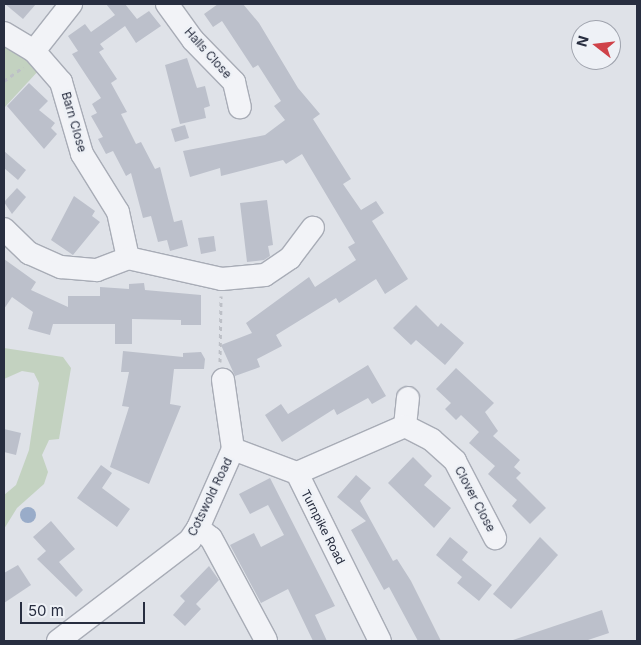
<!DOCTYPE html>
<style>
body{margin:0}
#map{position:relative;width:641px;height:645px;overflow:hidden;background:#dfe2e8;font-family:Inter,sans-serif}
div>[style]{position:absolute}
.green>*{inset:0;background:#c3d2c0}
.water>*{inset:0;background:#99acc9}
.round{border-radius:50%}
.building>*{inset:0;background:#bcc0cb}
.path>*{height:3px;margin-top:-1.5px;transform-origin:0;background:repeating-linear-gradient(90deg,#bdc0c7 0 4px,transparent 0 8px)}
.roads{filter:drop-shadow(1px 0 #a8acb6) drop-shadow(-1px 0 #a8acb6) drop-shadow(0 1px #a8acb6) drop-shadow(0 -1px #a8acb6)}
.minor>*{height:22px;margin:-11px;padding:0 11px;transform-origin:11px;border-radius:11px;background:#f2f3f7}
span{translate:-50% -50%;white-space:nowrap;text-align:center;line-height:1.15;-webkit-text-stroke:5px #eef1f6;paint-order:stroke}
.street-label{font-size:12px;color:#282e40}
.frame{position:absolute;inset:0;border:5px solid #282e40;pointer-events:none}
.north{position:absolute;left:571px;top:20px;width:50px;height:50px;box-sizing:border-box;background:#eef1f6;border:1px solid #9fa3ad;border-radius:50%;rotate:286deg;font-size:14px;font-weight:700;line-height:20px;text-align:center;color:#282e40}
.north::after{content:'';display:block;margin:auto;width:18px;height:22px;background:#cf4249;clip-path:polygon(50% 0,100% 100%,50% 72%,0 100%)}
.scale{position:absolute;left:20px;top:602px;width:125px;height:22px;box-sizing:border-box;border:2px solid #282e40;border-top:0;padding-left:6px;font-size:15px;line-height:18px;white-space:nowrap;color:#282e40;-webkit-text-stroke:4px #eef1f6;paint-order:stroke}
</style>
<div id="map">
<div class="green">
<i style="clip-path:polygon(4px 44px,40px 69px,4px 108px)"></i>
<i style="clip-path:polygon(4px 348px,63px 357px,71px 368px,59px 439px,49px 440px,42px 455px,48px 472px,44px 484px,17px 508px,4px 529px,4px 495px,16px 485px,29px 450px,39px 383px,34px 373px,22px 371px,4px 379px)"></i>
</div>
<div class="water">
<i class="round" style="left:20px;top:507px;width:16px;height:16px"></i>
</div>
<div class="building">
<i style="clip-path:polygon(5px 4px,36px 4px,23px 19px)"></i>
<i style="clip-path:polygon(106px 4px,125px 4px,137px 19px,149px 11px,161px 26px,136px 43px,125px 26px,100px 44px,104px 49px,99px 52px,117px 79px,111px 83px,127px 112px,121px 114px,136px 144px,141px 142px,155px 169px,160px 167px,174px 222px,182px 220px,188px 246px,170px 251px,167px 240px,158px 242px,151px 216px,143px 218px,131px 173px,126px 176px,113px 151px,106px 154px,98px 139px,103px 137px,91px 116px,97px 113px,92px 104px,101px 98px,72px 54px,78px 51px,68px 36px,85px 24px,91px 32px,115px 15px)"></i>
<i style="clip-path:polygon(218px 4px,243px 4px,259px 23px,298px 88px,320px 114px,313px 119px,351px 179px,343px 184px,361px 210px,376px 201px,384px 213px,372px 221px,408px 279px,385px 294px,376px 279px,339px 303px,336px 298px,276px 335px,282px 346px,257px 359px,260px 367px,235px 376px,221px 345px,252px 333px,246px 323px,309px 277px,315px 287px,356px 260px,348px 247px,355px 243px,302px 154px,286px 164px,283px 160px,221px 176px,220px 168px,190px 177px,183px 151px,265px 135px,285px 120px,274px 106px,281px 101px,258px 65px,253px 68px,222px 21px,213px 27px,204px 14px)"></i>
<i style="clip-path:polygon(187px 58px,197px 88px,205px 86px,210px 106px,204px 108px,206px 118px,180px 124px,165px 65px)"></i>
<i style="clip-path:polygon(29px 83px,48px 101px,39px 110px,55px 123px,51px 128px,57px 134px,44px 149px,7px 106px)"></i>
<i style="clip-path:polygon(185px 125px,189px 138px,175px 142px,171px 129px)"></i>
<i style="clip-path:polygon(4px 151px,26px 170px,18px 180px,4px 168px)"></i>
<i style="clip-path:polygon(17px 188px,26px 197px,12px 214px,4px 202px)"></i>
<i style="clip-path:polygon(74px 196px,95px 211px,92px 216px,100px 222px,73px 255px,51px 240px)"></i>
<i style="clip-path:polygon(267px 200px,273px 245px,268px 246px,270px 256px,264px 260px,247px 262px,240px 203px)"></i>
<i style="clip-path:polygon(214px 236px,216px 251px,201px 254px,198px 238px)"></i>
<i style="clip-path:polygon(4px 259px,36px 282px,31px 290px,68px 307px,68px 296px,100px 296px,100px 287px,129px 289px,129px 284px,144px 283px,145px 290px,201px 295px,201px 325px,181px 325px,181px 320px,132px 319px,132px 344px,115px 344px,115px 324px,53px 324px,50px 335px,28px 329px,33px 312px,12px 297px,4px 309px)"></i>
<i style="clip-path:polygon(416px 305px,438px 327px,441px 323px,464px 343px,445px 365px,416px 340px,411px 345px,393px 328px)"></i>
<i style="clip-path:polygon(123px 351px,183px 357px,183px 353px,201px 352px,205px 359px,204px 369px,174px 369px,170px 404px,181px 406px,149px 484px,110px 467px,129px 407px,122px 406px,129px 372px,121px 372px)"></i>
<i style="clip-path:polygon(368px 365px,386px 396px,372px 404px,368px 398px,337px 415px,334px 409px,282px 442px,265px 415px,281px 404px,288px 414px)"></i>
<i style="clip-path:polygon(456px 368px,494px 403px,485px 412px,498px 431px,493px 436px,520px 460px,514px 467px,521px 473px,516px 478px,546px 508px,530px 524px,512px 506px,517px 500px,488px 474px,495px 466px,469px 443px,479px 432px,461px 415px,456px 420px,445px 409px,451px 403px,436px 389px)"></i>
<i style="clip-path:polygon(4px 429px,21px 433px,16px 455px,4px 452px)"></i>
<i style="clip-path:polygon(413px 457px,432px 476px,424px 485px,451px 508px,434px 528px,388px 483px)"></i>
<i style="clip-path:polygon(101px 465px,112px 473px,102px 488px,130px 509px,117px 527px,77px 498px)"></i>
<i style="clip-path:polygon(356px 475px,371px 488px,360px 501px,393px 561px,397px 559px,411px 581px,441px 641px,418px 641px,389px 587px,384px 590px,351px 530px,366px 521px,337px 497px)"></i>
<i style="clip-path:polygon(270px 478px,335px 606px,315px 615px,327px 641px,313px 641px,288px 589px,261px 603px,230px 545px,254px 533px,261px 547px,284px 535px,268px 505px,250px 514px,239px 494px)"></i>
<i style="clip-path:polygon(51px 521px,75px 549px,59px 562px,83px 590px,76px 597px,37px 559px,46px 551px,33px 537px)"></i>
<i style="clip-path:polygon(450px 537px,468px 552px,462px 560px,492px 585px,479px 601px,457px 583px,462px 577px,436px 555px)"></i>
<i style="clip-path:polygon(540px 537px,558px 555px,511px 609px,493px 594px)"></i>
<i style="clip-path:polygon(18px 565px,31px 585px,4px 603px,4px 573px)"></i>
<i style="clip-path:polygon(209px 566px,219px 580px,196px 604px,201px 609px,185px 626px,173px 615px,185px 601px,180px 596px)"></i>
<i style="clip-path:polygon(602px 610px,609px 633px,585px 641px,510px 641px)"></i>
</div>
<div class="path">
<i style="left:4px;top:81px;width:24px;rotate:-36deg"></i>
<i style="left:220px;top:362px;width:66px;rotate:-89.1deg"></i>
</div>
<div class="roads">
<div class="minor">
<i style="left:167px;top:4px;width:44px;rotate:54.2deg"></i>
<i style="left:193px;top:40px;width:59px;rotate:45.7deg"></i>
<i style="left:234px;top:82px;width:26px;rotate:77deg"></i>
<i style="left:4px;top:33px;width:35px;rotate:31deg"></i>
<i style="left:34px;top:51px;width:41px;rotate:48.9deg"></i>
<i style="left:61px;top:82px;width:75px;rotate:73.7deg"></i>
<i style="left:82px;top:154px;width:68px;rotate:58.2deg"></i>
<i style="left:118px;top:212px;width:47px;rotate:77.7deg"></i>
<i style="left:34px;top:51px;width:60px;rotate:-51.8deg"></i>
<i style="left:4px;top:229px;width:35px;rotate:44deg"></i>
<i style="left:29px;top:253px;width:35px;rotate:24deg"></i>
<i style="left:61px;top:267px;width:36px;rotate:5deg"></i>
<i style="left:97px;top:270px;width:33px;rotate:-21deg"></i>
<i style="left:128px;top:258px;width:96px;rotate:12.6deg"></i>
<i style="left:222px;top:279px;width:43px;rotate:-5.3deg"></i>
<i style="left:265px;top:275px;width:30px;rotate:-34deg"></i>
<i style="left:290px;top:258px;width:38px;rotate:-53deg"></i>
<i style="left:405px;top:426px;width:28px;rotate:-84deg"></i>
<i style="left:233px;top:449px;width:68px;rotate:20.6deg"></i>
<i style="left:297px;top:473px;width:187px;rotate:63.7deg"></i>
<i style="left:297px;top:473px;width:118px;rotate:-23.5deg"></i>
<i style="left:405px;top:426px;width:30px;rotate:27deg"></i>
<i style="left:432px;top:440px;width:31px;rotate:42deg"></i>
<i style="left:455px;top:461px;width:87px;rotate:62.5deg"></i>
<i style="left:198px;top:528px;width:16px;rotate:38deg"></i>
<i style="left:211px;top:538px;width:116px;rotate:61.7deg"></i>
<i style="left:58px;top:641px;width:166px;rotate:-37.4deg"></i>
<i style="left:190px;top:540px;width:14px;rotate:-56deg"></i>
<i style="left:198px;top:528px;width:86px;rotate:-66.1deg"></i>
<i style="left:233px;top:449px;width:70px;rotate:-98.2deg"></i>
</div>
</div>
<div class="street-label">
<span style="left:208px;top:53px;rotate:48deg">Halls Close</span>
<span style="left:74px;top:122px;rotate:74deg">Barn Close</span>
<span style="left:210px;top:497px;rotate:-64deg">Cotswold Road</span>
<span style="left:475px;top:499px;rotate:62deg">Clover Close</span>
<span style="left:323px;top:527px;rotate:63deg">Turnpike Road</span>
</div>
<div class="frame"></div>
<div class="north">N</div>
<div class="scale">50 m</div>
</div>
